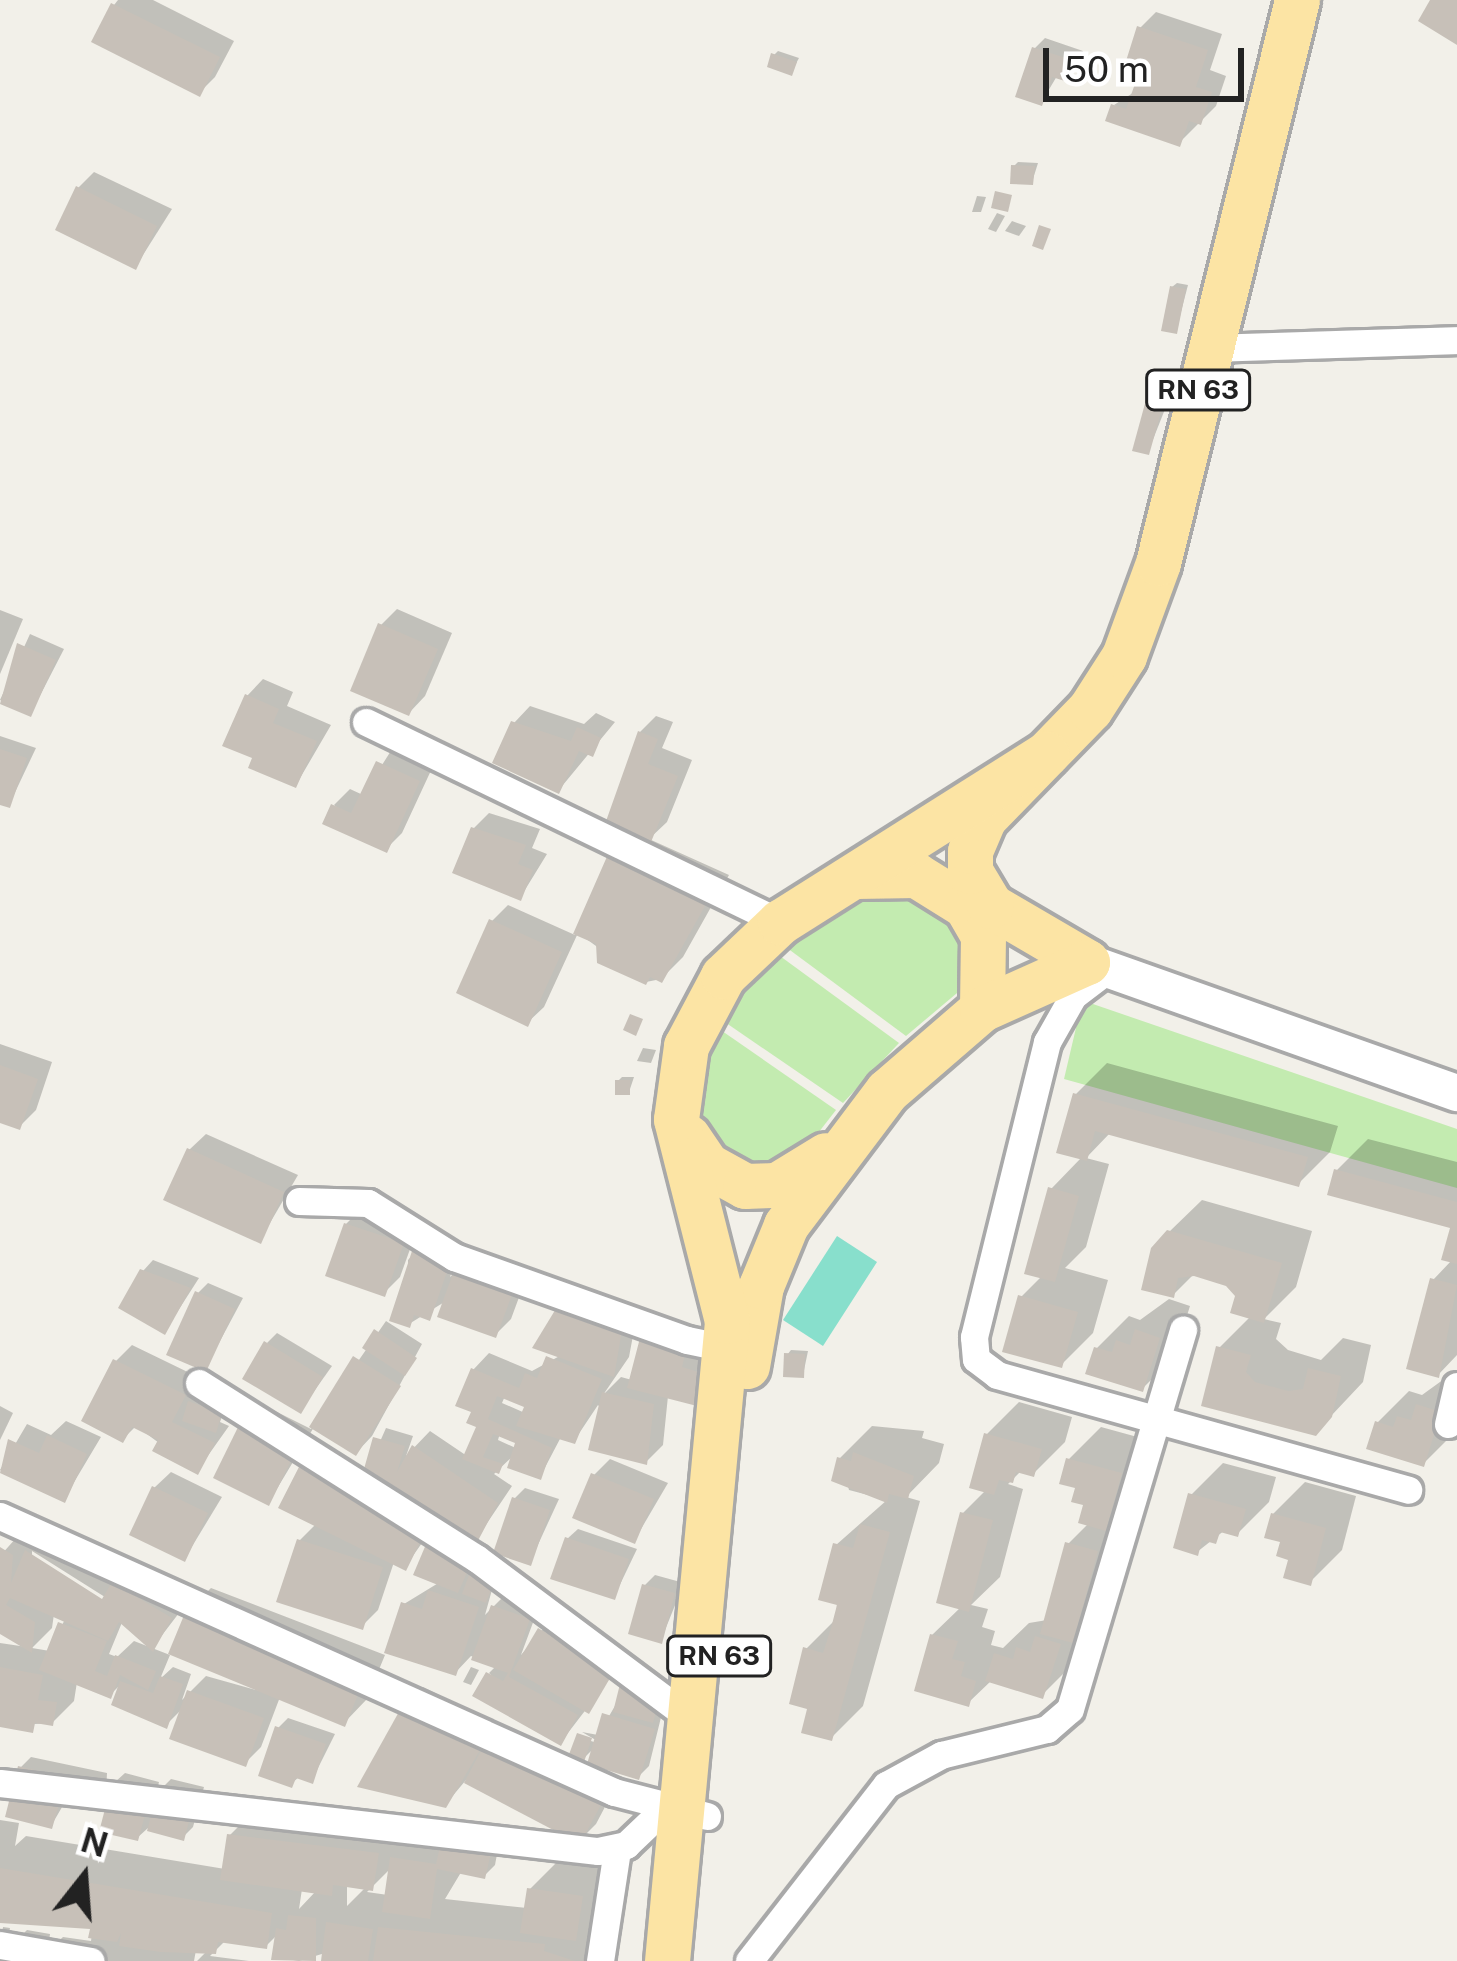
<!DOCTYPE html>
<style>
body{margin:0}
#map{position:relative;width:1457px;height:1961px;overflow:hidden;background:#f2f0e9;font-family:"Public Sans",sans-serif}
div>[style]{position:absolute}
.grass>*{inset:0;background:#c3ebb0}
.pitch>*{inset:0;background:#88dfcc}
.shadow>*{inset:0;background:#0003}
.building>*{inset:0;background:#c7c0b8}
.roads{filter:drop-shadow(3px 0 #a9a9a9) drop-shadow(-3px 0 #a9a9a9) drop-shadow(0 3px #a9a9a9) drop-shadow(0 -3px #a9a9a9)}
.minor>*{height:27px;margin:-13.5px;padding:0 13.5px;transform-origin:13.5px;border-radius:13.5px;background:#fff}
.tertiary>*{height:36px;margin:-18px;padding:0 18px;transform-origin:18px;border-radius:18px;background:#fff}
.primary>*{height:45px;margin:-22.5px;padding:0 22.5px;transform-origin:22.5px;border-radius:22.5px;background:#fce4a4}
span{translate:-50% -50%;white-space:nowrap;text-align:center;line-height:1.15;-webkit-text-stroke:9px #fff;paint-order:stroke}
.shield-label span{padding:3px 9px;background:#fff;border:3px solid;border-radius:9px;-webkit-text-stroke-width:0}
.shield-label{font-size:27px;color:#222;font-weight:700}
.north{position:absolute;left:24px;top:1817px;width:120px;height:120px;-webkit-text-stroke:9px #fff;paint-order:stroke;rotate:17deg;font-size:33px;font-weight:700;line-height:48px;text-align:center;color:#222}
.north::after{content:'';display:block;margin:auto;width:42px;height:54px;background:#222;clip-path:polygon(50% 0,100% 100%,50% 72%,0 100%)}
.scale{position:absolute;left:1043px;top:48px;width:201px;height:54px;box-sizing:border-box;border:6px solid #222;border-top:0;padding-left:15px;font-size:36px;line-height:42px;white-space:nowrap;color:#222;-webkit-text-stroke:9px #fff;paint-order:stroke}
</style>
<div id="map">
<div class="grass">
<i style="clip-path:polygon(885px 883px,965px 918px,963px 988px,906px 1036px,779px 942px)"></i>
<i style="clip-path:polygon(769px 948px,899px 1043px,843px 1103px,716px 1016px)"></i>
<i style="clip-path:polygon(1090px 1003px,1457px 1129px,1457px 1188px,1064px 1079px,1079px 1015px)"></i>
<i style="clip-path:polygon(712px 1024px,836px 1110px,801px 1155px,758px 1170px,706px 1141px,696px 1110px)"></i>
</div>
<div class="pitch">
<i style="clip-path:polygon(837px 1236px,877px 1262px,823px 1346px,783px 1320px)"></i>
</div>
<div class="shadow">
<i style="clip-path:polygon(118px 0,153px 0,234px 41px,215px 77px,199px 93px,114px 5px)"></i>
<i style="clip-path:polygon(1156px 12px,1222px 34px,1210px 70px,1226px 76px,1216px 106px,1179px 143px,1114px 105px,1136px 91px,1144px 65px,1140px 28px)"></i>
<i style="clip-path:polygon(1045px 38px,1083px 51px,1077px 68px,1067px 79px,1057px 76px,1041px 103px,1035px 48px)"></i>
<i style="clip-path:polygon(778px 51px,799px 58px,791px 73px,774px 55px)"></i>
<i style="clip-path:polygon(1018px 162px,1038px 163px,1032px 182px,1014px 166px)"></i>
<i style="clip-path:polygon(94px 172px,172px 209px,136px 266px,78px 188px)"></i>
<i style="clip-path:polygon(977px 196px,986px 197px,981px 212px,972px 212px)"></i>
<i style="clip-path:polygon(997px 213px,1005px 216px,996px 232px,988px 229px)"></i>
<i style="clip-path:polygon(1012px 221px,1026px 226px,1019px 236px,1005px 231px)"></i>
<i style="clip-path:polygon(1177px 283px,1188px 285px,1176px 331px,1172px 287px)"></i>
<i style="clip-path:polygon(1162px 380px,1175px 384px,1148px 452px,1151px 390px)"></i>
<i style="clip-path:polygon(397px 609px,452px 633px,425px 696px,409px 713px,381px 625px)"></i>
<i style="clip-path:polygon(0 610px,23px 619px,0 674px)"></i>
<i style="clip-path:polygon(30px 634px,64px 649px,31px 713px,0 700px)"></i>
<i style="clip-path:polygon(263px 679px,293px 692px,287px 706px,331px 725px,296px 785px,256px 756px,247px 696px)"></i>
<i style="clip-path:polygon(530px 706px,584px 724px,596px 713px,615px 722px,558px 791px,514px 723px)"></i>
<i style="clip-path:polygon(656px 716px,673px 722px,662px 748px,692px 760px,667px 822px,649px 839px,729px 875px,683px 957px,661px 979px,646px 982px,578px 933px,544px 1007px,527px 1023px,492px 921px,508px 905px,575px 935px,612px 854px,634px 832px,640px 732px)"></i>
<i style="clip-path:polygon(0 736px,36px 748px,9px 805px,0 801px)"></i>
<i style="clip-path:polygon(394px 746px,434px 764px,402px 833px,386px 849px,334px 805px,350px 789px,363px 795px)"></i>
<i style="clip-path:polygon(489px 813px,540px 829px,532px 848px,547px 854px,520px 898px,473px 829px)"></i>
<i style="clip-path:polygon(0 1044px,52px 1062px,36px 1110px,20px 1126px,0 1120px)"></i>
<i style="clip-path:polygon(643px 1048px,656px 1050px,651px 1063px,637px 1061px)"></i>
<i style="clip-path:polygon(1107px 1063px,1338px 1126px,1330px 1152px,1298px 1184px,1111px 1132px,1086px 1158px,1109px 1164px,1086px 1247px,1065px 1268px,1108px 1280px,1093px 1333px,1061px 1365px,1021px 1297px,1042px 1276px,1051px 1189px,1082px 1157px,1075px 1095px)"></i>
<i style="clip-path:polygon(622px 1077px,634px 1077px,629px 1092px,618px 1081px)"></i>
<i style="clip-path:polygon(206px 1134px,298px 1175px,260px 1240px,189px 1150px)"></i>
<i style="clip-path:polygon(1368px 1139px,1457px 1162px,1457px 1355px,1438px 1375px,1433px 1280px,1452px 1260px,1454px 1226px,1336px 1171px)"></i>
<i style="clip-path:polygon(1202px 1200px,1312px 1231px,1296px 1287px,1264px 1319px,1281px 1323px,1276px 1339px,1288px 1350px,1321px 1360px,1343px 1338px,1371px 1345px,1363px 1382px,1315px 1433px,1204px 1404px,1219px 1348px,1251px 1316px,1228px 1283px,1195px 1273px,1173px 1295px,1169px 1232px)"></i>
<i style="clip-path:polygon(362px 1208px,418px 1227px,400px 1277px,384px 1293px,346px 1224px)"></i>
<i style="clip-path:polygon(425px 1242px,458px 1253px,450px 1277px,474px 1253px,528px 1273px,511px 1319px,495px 1335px,446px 1301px,409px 1324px,408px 1260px)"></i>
<i style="clip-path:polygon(153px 1260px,199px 1278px,165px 1331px,143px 1271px)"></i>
<i style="clip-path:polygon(208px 1283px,243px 1298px,205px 1369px,198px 1293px)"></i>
<i style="clip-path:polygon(1169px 1299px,1190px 1306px,1174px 1357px,1142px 1389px,1097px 1348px,1129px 1316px,1140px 1320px)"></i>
<i style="clip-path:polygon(evenodd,637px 1314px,629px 1357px,603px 1395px,621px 1377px,632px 1380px,644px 1336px,720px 1358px,712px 1387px,668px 1396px,663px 1445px,647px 1461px,598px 1405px,574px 1441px,561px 1437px,540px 1477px,516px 1453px,494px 1474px,512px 1486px,471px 1547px,495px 1579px,485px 1615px,504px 1596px,538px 1609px,521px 1655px,556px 1614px,627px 1656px,561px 1742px,489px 1673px,496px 1666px,471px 1656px,455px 1673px,404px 1604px,440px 1582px,434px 1526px,405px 1567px,394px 1562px,378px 1610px,362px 1626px,299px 1541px,316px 1524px,320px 1448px,367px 1471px,386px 1428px,413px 1436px,406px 1456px,430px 1431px,467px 1456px,480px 1426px,473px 1370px,489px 1353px,532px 1371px,637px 1314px,505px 1396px,528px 1406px,525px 1413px,502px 1403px,505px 1396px,637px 1314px,500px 1433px,521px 1442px,518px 1449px,498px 1440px,500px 1433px)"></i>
<i style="clip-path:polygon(386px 1321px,422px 1344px,372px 1436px,356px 1453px,314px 1427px,269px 1502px,245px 1420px,261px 1404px,311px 1429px)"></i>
<i style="clip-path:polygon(277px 1333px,332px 1366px,300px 1411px,267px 1343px)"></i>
<i style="clip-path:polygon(132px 1345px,200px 1378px,190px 1397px,225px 1408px,220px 1422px,229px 1426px,197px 1471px,136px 1426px,123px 1439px,116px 1361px)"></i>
<i style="clip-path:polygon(791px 1350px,808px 1351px,803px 1375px,787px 1355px)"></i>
<i style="clip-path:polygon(1451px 1374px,1457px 1376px,1455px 1432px,1423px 1464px,1377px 1423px,1409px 1391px,1422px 1395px)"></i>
<i style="clip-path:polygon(1019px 1402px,1072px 1417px,1065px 1442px,1033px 1474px,1022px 1470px,1008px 1484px,1023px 1489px,1000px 1577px,971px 1605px,988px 1609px,982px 1627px,995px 1631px,991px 1645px,1003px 1648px,1029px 1623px,1047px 1620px,1068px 1544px,1089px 1523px,1069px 1459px,1101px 1427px,1152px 1441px,1074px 1663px,1042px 1695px,992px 1680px,968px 1703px,932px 1635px,961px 1607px,963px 1513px,986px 1490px,987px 1434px)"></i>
<i style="clip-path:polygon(0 1406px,13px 1413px,0 1440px)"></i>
<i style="clip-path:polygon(66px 1421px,101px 1437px,64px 1499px,0 1470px,27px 1424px,51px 1435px)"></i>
<i style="clip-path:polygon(872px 1426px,924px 1431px,922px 1438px,944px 1444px,939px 1463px,906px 1497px,920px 1501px,863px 1706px,831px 1738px,811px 1707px,806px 1649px,837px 1618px,836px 1545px,887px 1500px,849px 1490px,840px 1458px)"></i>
<i style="clip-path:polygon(610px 1459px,668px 1483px,634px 1541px,594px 1475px)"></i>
<i style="clip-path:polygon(1223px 1463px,1276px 1477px,1269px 1502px,1237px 1534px,1225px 1530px,1197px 1552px,1191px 1495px)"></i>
<i style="clip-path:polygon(171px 1472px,222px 1497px,185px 1558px,154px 1488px)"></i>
<i style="clip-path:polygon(1305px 1482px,1356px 1496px,1342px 1550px,1310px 1582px,1273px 1514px)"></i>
<i style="clip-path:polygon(525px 1488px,559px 1499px,530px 1562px,515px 1498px)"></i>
<i style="clip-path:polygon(evenodd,25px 1528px,34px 1533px,32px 1547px,49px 1530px,192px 1596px,153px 1647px,123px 1620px,109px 1654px,117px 1657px,134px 1641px,170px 1655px,160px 1679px,173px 1667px,191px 1674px,182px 1700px,206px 1676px,278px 1696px,190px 1609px,211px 1588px,385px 1655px,373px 1684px,388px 1699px,367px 1699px,344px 1723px,280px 1697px,261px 1747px,245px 1763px,184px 1707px,166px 1725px,122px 1683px,110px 1695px,77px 1682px,74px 1701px,52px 1723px,0 1726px,0 1643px,27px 1647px,0 1631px,0 1556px,25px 1528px,32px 1551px,116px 1604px,113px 1609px,32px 1558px,32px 1551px,25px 1528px,54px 1614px,65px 1619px,50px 1651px,32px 1648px,52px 1628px,54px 1614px)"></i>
<i style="clip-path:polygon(578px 1529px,637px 1549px,614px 1597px,567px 1539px)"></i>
<i style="clip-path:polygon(655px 1575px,684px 1583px,661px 1640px,645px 1585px)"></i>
<i style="clip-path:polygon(471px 1667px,479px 1670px,471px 1685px,463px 1682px)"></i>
<i style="clip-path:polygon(633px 1675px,669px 1685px,649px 1766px,639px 1776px,595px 1747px,583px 1759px,579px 1737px,606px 1746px,582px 1732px,598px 1735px)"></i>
<i style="clip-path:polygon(423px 1687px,617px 1784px,596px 1824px,580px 1840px,466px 1780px,445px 1805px,407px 1703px)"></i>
<i style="clip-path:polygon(288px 1718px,335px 1734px,312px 1780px,300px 1776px,291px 1784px,278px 1728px)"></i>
<i style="clip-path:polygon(31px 1757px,107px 1773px,106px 1794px,65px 1802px,51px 1826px,21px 1767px)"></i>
<i style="clip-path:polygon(125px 1773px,159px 1782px,156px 1794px,171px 1779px,204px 1787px,193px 1827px,183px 1837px,148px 1828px,137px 1838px,114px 1783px)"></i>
<i style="clip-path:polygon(evenodd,262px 1803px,409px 1822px,406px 1846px,425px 1827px,500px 1838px,495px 1865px,484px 1876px,463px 1869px,445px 1899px,527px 1908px,529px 1890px,561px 1858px,613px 1865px,607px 1906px,591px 1922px,606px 1924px,601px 1961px,324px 1961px,325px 1953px,299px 1961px,275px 1957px,278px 1934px,266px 1946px,226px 1940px,210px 1956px,249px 1961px,197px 1961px,207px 1951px,196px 1950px,194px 1961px,0 1961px,3px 1927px,10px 1928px,6px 1951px,27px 1930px,50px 1934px,48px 1951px,63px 1937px,91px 1941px,93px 1926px,0 1918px,0 1820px,19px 1823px,15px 1846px,26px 1836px,225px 1869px,230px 1835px,262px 1803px,391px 1868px,388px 1895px,367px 1892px,391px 1868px,262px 1803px,347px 1884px,366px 1887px,347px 1906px,347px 1884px,262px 1803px,302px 1889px,316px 1891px,299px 1909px,302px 1889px)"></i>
</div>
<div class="building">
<i style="clip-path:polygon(1430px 0,1457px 0,1457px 45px,1418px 21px)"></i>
<i style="clip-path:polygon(111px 3px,220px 57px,200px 97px,91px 42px)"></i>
<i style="clip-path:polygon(1137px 26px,1208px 50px,1196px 87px,1212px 92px,1201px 125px,1189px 121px,1180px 147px,1105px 121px,1111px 104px,1126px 109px,1141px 67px,1126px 61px)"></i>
<i style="clip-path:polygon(1032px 47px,1075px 61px,1068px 82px,1052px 77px,1042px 106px,1015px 97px)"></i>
<i style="clip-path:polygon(771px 53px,797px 62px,792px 76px,767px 67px)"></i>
<i style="clip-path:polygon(1011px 165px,1035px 166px,1033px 185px,1010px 184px)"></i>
<i style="clip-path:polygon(76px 186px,157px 226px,136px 270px,55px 230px)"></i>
<i style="clip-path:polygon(995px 191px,1012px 195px,1008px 212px,991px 208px)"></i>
<i style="clip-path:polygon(1039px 225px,1051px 229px,1043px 250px,1032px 246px)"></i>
<i style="clip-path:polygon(1170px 286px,1186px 289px,1177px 334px,1161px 331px)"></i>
<i style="clip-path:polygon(1149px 389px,1166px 394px,1149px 455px,1132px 451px)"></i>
<i style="clip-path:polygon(378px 623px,438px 649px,409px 716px,350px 691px)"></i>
<i style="clip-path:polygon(17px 643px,56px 660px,31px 717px,0 704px)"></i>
<i style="clip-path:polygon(245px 694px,279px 709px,273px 723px,317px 741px,296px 788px,248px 768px,252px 758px,222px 746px)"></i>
<i style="clip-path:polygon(511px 721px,571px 741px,577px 727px,601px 738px,593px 757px,579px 751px,559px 794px,492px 763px)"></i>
<i style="clip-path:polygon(638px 731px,658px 739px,648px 764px,678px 776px,651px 842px,605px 824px)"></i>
<i style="clip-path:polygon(0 749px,27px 758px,10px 808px,0 805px)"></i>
<i style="clip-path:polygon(376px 761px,420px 781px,387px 853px,322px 824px,331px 804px,351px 813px)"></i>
<i style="clip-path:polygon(471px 827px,526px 845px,518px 864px,533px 870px,521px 901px,452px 873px)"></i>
<i style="clip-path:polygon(609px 852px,710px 897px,662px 983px,650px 977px,646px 985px,597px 963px,596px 944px,573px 934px)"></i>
<i style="clip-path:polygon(489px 919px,562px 952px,528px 1027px,456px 993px)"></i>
<i style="clip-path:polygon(630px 1014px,643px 1019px,636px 1036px,623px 1030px)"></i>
<i style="clip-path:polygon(0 1065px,38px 1079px,20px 1130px,0 1123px)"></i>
<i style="clip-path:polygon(615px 1080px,630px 1080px,630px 1095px,615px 1095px)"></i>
<i style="clip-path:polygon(1073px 1093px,1308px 1157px,1299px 1187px,1095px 1131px,1087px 1161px,1056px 1153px)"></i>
<i style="clip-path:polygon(187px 1148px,284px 1192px,261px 1244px,163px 1200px)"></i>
<i style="clip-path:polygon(1334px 1169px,1457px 1202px,1457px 1264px,1441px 1260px,1450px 1228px,1327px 1195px)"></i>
<i style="clip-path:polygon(1048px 1187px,1079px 1196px,1055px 1282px,1024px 1274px)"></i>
<i style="clip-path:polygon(344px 1223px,404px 1243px,385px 1297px,325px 1276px)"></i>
<i style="clip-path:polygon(1167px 1230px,1282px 1263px,1264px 1323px,1230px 1313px,1235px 1296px,1226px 1286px,1194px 1276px,1178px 1278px,1174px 1298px,1141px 1290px,1151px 1248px)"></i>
<i style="clip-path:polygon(412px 1251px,450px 1263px,430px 1321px,414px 1315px,410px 1328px,389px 1321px)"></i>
<i style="clip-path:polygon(455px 1268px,514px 1289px,496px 1338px,437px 1317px)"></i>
<i style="clip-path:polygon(140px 1269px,191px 1288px,165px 1335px,118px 1308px)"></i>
<i style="clip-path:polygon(1430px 1278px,1457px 1285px,1439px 1378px,1406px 1369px)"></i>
<i style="clip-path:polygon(195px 1291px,235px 1309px,206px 1372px,166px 1355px)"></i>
<i style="clip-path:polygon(1018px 1295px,1078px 1312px,1062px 1368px,1002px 1352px)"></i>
<i style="clip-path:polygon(557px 1307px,622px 1330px,614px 1377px,532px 1348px)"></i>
<i style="clip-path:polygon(374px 1329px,417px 1358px,405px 1376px,362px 1348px)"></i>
<i style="clip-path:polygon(1135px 1329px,1160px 1338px,1143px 1392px,1085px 1374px,1094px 1347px,1112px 1352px,1116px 1340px,1130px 1345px)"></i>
<i style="clip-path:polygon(641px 1334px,687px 1346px,682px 1367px,705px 1374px,697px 1406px,627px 1388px)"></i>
<i style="clip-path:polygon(264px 1341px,323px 1377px,301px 1414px,242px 1379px)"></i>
<i style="clip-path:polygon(1216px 1346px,1251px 1355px,1246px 1372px,1255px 1382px,1288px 1391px,1303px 1389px,1308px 1368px,1341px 1376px,1332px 1417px,1316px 1436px,1201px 1406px)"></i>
<i style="clip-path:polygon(784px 1353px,805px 1354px,804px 1378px,783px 1377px)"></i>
<i style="clip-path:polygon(353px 1356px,401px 1386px,356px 1456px,309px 1427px)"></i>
<i style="clip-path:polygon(546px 1356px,602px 1379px,575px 1444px,516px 1426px,524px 1407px,497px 1396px,488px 1419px,552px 1448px,541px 1480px,507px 1468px,515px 1443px,493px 1434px,483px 1457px,503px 1464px,499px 1474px,462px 1459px,476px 1427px,466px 1423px,471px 1412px,455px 1406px,471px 1368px,519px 1388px,525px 1373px,537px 1378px)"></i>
<i style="clip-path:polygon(113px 1359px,186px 1395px,172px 1422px,215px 1443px,198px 1475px,152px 1451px,158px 1440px,132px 1427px,123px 1443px,81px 1421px)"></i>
<i style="clip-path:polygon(602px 1392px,654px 1404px,647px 1465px,588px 1450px)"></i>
<i style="clip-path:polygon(188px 1401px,222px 1413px,216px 1433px,182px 1421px)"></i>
<i style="clip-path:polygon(1416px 1404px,1441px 1412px,1424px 1467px,1366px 1449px,1375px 1421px,1393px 1427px,1397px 1416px,1411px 1420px)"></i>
<i style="clip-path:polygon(242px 1419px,298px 1446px,269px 1506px,213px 1478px)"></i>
<i style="clip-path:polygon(984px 1433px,1042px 1449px,1034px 1477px,1016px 1472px,1013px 1483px,999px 1480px,994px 1495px,969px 1488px)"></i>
<i style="clip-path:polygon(47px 1435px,87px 1454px,65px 1503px,0 1473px,8px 1439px,39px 1453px)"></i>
<i style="clip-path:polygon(373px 1437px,405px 1446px,397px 1472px,412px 1445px,498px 1503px,473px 1550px,428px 1526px,406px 1571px,278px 1508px,301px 1463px,387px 1492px,391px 1485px,362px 1476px)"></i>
<i style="clip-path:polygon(853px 1452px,914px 1476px,908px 1499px,889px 1494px,887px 1503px,831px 1481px,837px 1457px,851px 1461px)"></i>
<i style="clip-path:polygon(1066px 1458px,1122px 1473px,1106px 1531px,1078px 1523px,1083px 1505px,1071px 1502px,1075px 1488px,1059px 1484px)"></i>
<i style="clip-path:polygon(591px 1473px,654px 1499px,635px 1544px,572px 1518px)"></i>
<i style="clip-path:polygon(152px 1486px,208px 1513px,185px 1562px,129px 1535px)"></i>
<i style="clip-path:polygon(1188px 1493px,1246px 1509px,1238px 1537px,1220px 1532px,1216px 1544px,1202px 1540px,1198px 1556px,1173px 1548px)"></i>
<i style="clip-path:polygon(512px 1497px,550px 1510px,531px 1566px,493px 1553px)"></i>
<i style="clip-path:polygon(960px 1512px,993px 1520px,969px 1612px,936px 1603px)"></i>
<i style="clip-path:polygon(1271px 1513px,1326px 1528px,1311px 1586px,1283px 1578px,1288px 1560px,1276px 1556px,1280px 1542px,1264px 1538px)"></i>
<i style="clip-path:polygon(860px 1524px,890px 1532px,832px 1741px,801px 1733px,807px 1709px,789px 1704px,803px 1647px,823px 1653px,831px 1628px,837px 1605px,818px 1600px,833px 1543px,853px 1548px)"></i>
<i style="clip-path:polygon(565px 1537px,629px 1559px,615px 1600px,550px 1579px)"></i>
<i style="clip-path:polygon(297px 1539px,383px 1567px,363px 1630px,276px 1602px)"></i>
<i style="clip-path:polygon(427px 1542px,472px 1561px,458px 1593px,413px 1575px)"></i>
<i style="clip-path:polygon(1065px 1542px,1098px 1551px,1073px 1643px,1040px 1634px)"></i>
<i style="clip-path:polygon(0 1547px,13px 1555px,11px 1583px,25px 1550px,102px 1599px,112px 1582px,172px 1618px,153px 1652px,119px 1622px,108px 1641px,10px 1598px,6px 1605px,35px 1622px,32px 1653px,0 1634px)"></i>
<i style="clip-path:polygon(469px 1575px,493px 1584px,486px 1603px,462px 1594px)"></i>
<i style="clip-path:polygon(642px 1584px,675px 1593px,662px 1644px,628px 1634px)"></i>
<i style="clip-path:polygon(428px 1590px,479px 1607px,456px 1676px,384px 1653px,401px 1602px,422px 1609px)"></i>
<i style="clip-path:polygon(491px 1605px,530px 1619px,509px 1677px,578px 1715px,561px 1746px,472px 1696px,486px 1672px,503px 1681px,508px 1673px,471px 1660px)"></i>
<i style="clip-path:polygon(187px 1608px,365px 1677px,345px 1727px,168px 1654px)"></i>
<i style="clip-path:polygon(58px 1622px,107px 1641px,95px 1671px,107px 1676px,115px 1655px,156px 1671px,148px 1690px,120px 1675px,111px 1699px,39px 1670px)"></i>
<i style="clip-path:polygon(538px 1628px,613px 1673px,589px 1714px,513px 1670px)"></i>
<i style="clip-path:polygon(930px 1634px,958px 1641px,952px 1659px,965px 1662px,961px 1676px,976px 1681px,969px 1707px,914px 1691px)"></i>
<i style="clip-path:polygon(1035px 1636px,1061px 1644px,1043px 1699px,985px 1681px,994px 1653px,1013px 1659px,1016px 1647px,1030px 1652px)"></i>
<i style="clip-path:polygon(0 1667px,43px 1675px,38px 1700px,57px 1702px,53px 1726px,35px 1723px,33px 1733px,0 1727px)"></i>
<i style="clip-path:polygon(160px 1676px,183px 1684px,167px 1729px,111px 1705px,120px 1681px,153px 1693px)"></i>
<i style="clip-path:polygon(620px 1684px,661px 1695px,653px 1723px,613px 1712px)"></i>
<i style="clip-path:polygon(187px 1690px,264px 1718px,246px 1767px,169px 1739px)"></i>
<i style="clip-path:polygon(405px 1701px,486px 1740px,446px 1808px,357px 1787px)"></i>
<i style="clip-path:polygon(602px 1713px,655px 1729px,639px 1780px,587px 1764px)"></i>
<i style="clip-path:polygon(275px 1726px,326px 1744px,313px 1784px,296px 1778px,292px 1788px,258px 1776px)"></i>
<i style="clip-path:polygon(577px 1733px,592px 1738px,584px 1762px,568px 1757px)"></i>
<i style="clip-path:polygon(487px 1739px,603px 1801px,580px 1844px,464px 1783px)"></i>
<i style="clip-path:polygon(18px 1766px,66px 1778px,96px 1807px,62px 1805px,63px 1790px,52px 1829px,5px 1817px)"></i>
<i style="clip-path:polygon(112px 1782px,151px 1792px,138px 1841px,99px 1832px)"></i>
<i style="clip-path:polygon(158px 1788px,195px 1797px,184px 1841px,147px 1831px)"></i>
<i style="clip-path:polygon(227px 1834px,379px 1853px,373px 1891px,333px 1885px,332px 1896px,220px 1880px)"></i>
<i style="clip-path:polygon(442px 1837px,492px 1848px,485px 1879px,437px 1869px,430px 1919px,382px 1912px,390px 1857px,436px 1864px)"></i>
<i style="clip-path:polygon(0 1868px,272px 1913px,267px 1949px,218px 1942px,216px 1954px,161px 1952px,119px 1946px,121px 1933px,117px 1942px,88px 1938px,90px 1929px,0 1923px)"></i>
<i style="clip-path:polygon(527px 1888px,583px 1896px,576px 1941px,520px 1933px)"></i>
<i style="clip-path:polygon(288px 1915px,316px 1918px,316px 1961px,271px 1960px,276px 1928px,286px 1930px)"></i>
<i style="clip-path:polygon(326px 1922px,373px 1929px,368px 1961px,321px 1961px)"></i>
<i style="clip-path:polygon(378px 1927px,545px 1944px,544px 1951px,575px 1961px,373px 1961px)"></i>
</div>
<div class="roads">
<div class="minor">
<i style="left:1208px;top:348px;width:249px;rotate:-1.8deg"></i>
<i style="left:366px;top:722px;width:460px;rotate:25.8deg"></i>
<i style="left:1107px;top:970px;width:43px;rotate:142.6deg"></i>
<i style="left:1073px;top:996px;width:53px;rotate:119.5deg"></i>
<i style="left:1047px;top:1042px;width:304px;rotate:103.9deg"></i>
<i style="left:974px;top:1337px;width:22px;rotate:85deg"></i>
<i style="left:976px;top:1359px;width:26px;rotate:37deg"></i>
<i style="left:997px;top:1375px;width:427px;rotate:15.6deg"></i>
<i style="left:299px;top:1201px;width:69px;rotate:1.7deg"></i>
<i style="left:368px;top:1203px;width:102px;rotate:32.1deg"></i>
<i style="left:454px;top:1257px;width:247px;rotate:19.6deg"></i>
<i style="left:687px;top:1340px;width:49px;rotate:11.8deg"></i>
<i style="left:199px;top:1383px;width:328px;rotate:32.3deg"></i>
<i style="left:476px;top:1558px;width:272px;rotate:36.8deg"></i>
<i style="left:1448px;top:1424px;width:39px;rotate:-77deg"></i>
<i style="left:0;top:1516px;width:673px;rotate:24.2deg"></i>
<i style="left:614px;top:1792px;width:96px;rotate:14.5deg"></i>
<i style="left:0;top:1783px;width:602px;rotate:6.49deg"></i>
<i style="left:598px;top:1851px;width:29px;rotate:-12deg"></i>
<i style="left:626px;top:1845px;width:54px;rotate:-43.5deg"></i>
<i style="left:0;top:1945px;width:92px;rotate:10deg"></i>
<i style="left:600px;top:1961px;width:112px;rotate:-81.3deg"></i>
<i style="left:749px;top:1961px;width:223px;rotate:-52.1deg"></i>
<i style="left:886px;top:1785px;width:63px;rotate:-28.6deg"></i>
<i style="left:941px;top:1755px;width:109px;rotate:-13.8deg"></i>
<i style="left:1047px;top:1729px;width:30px;rotate:-41deg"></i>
<i style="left:1070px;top:1709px;width:396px;rotate:-73.4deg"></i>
</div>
<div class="tertiary">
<i style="left:1087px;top:962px;width:393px;rotate:19.5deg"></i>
</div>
<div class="primary">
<i style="left:856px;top:876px;width:60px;rotate:-1deg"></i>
<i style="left:916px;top:875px;width:59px;rotate:31.8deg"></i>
<i style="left:966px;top:906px;width:34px;rotate:60deg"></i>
<i style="left:983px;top:936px;width:73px;rotate:90.8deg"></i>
<i style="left:1087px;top:962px;width:111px;rotate:-149.7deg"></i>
<i style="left:991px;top:906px;width:41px;rotate:-121deg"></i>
<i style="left:970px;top:871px;width:20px;rotate:-90deg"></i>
<i style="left:970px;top:851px;width:36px;rotate:-67deg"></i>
<i style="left:984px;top:818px;width:152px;rotate:-45.8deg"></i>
<i style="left:1090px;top:709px;width:63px;rotate:-57.3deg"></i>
<i style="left:1124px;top:656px;width:99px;rotate:-69.9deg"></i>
<i style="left:1158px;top:563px;width:580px;rotate:-76.13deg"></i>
<i style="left:688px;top:1137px;width:34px;rotate:56deg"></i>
<i style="left:707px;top:1165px;width:43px;rotate:28.9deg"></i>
<i style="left:745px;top:1186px;width:32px;rotate:-2deg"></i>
<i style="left:777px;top:1185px;width:57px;rotate:-31.5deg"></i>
<i style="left:747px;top:1366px;width:81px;rotate:-80.1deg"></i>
<i style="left:761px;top:1286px;width:66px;rotate:-67.7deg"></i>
<i style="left:786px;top:1225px;width:168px;rotate:-53deg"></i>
<i style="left:887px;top:1091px;width:125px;rotate:-40.8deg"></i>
<i style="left:982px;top:1009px;width:115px;rotate:-24.1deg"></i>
<i style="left:667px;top:1961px;width:643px;rotate:-84.64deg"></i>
<i style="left:727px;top:1321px;width:208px;rotate:-104.2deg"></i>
<i style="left:676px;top:1119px;width:74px;rotate:-82.2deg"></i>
<i style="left:686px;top:1046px;width:79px;rotate:-62.1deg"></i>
<i style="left:723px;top:976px;width:79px;rotate:-43.5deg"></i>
<i style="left:780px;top:922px;width:315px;rotate:-32.3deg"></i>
</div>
</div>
<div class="shield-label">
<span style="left:1198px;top:390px">RN 63</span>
<span style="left:719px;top:1656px">RN 63</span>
</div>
<div class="north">N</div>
<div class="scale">50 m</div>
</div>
